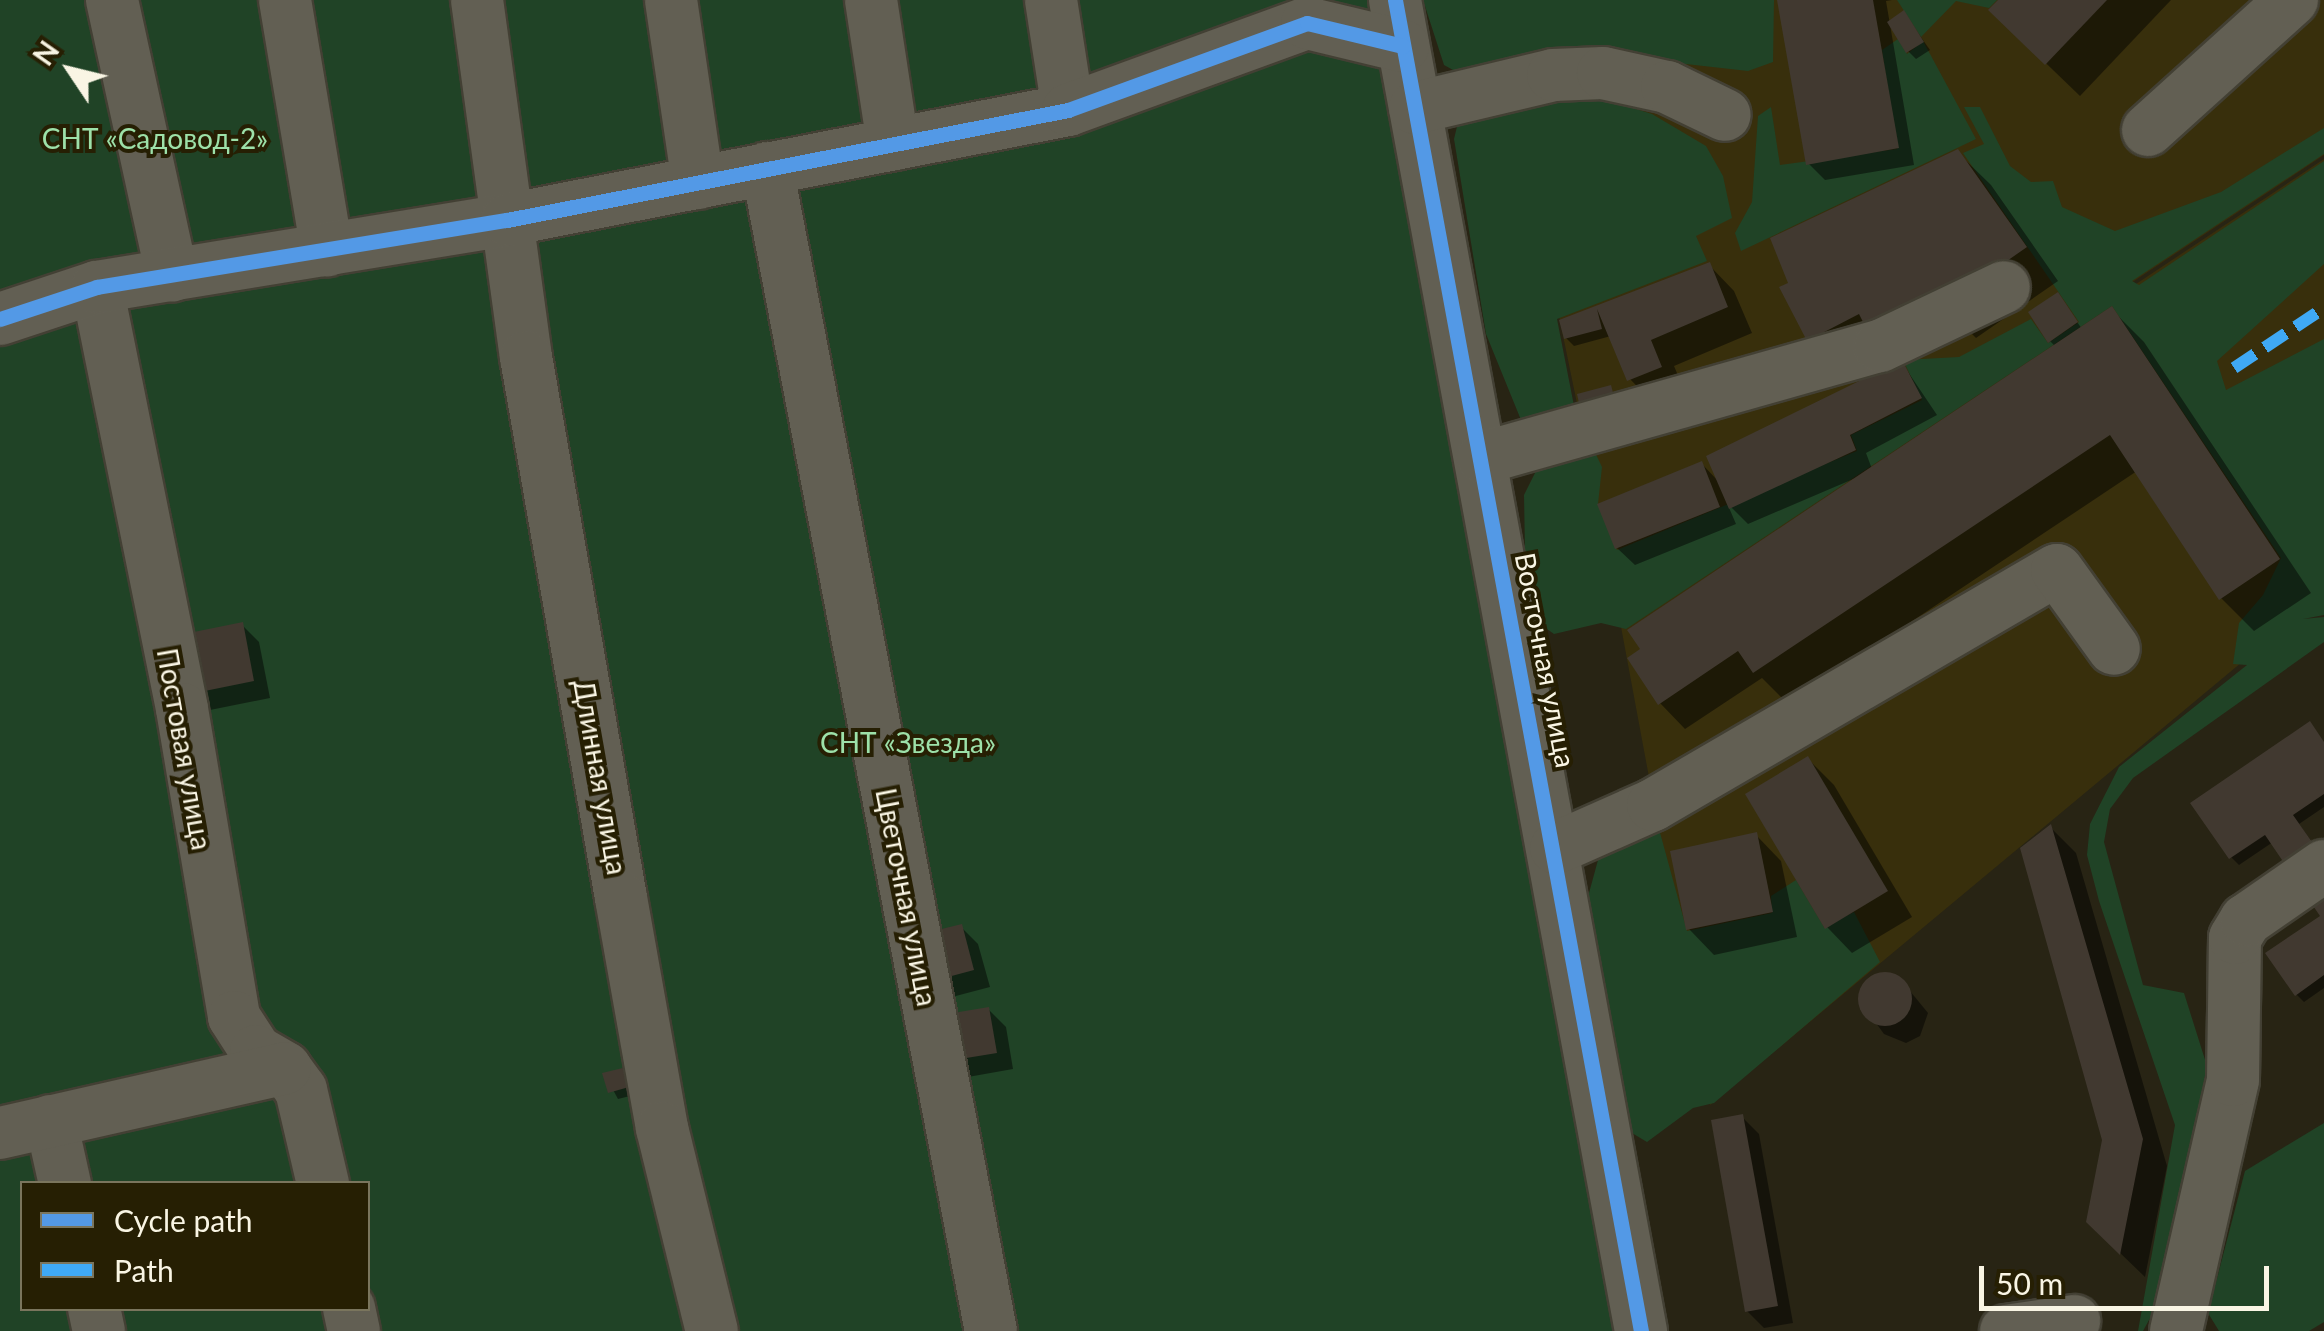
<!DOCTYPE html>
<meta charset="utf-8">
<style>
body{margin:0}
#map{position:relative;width:2324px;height:1331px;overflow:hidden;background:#282414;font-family:Lato,sans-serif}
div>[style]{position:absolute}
.built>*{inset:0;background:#382f0c}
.green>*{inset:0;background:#204326}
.shadow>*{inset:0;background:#0007}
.building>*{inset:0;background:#413930}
.round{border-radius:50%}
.roads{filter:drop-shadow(2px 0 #434034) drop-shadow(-2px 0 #434034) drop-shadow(0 2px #434034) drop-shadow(0 -2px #434034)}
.minor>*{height:52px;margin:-26px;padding:0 26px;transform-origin:26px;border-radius:26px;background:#625f53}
.quiet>*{height:12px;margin-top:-6px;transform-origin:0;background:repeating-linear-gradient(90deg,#3fa9f5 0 25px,transparent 0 37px)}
.cycleway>*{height:15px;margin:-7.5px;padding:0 7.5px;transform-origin:7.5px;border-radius:7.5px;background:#5399e6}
span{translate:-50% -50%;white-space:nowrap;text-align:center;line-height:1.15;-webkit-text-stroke:8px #261f03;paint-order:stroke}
.park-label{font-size:28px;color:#9de1a9}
.street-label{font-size:28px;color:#f9f5e4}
.legend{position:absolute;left:20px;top:1181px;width:350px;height:130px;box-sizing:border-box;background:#261f03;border:2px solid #7a755d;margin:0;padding:12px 18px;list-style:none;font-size:30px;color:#f9f5e4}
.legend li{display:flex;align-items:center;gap:20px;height:50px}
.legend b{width:50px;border:2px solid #7a755d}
.north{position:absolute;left:20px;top:20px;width:100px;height:100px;-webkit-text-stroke:8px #261f03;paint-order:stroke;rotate:305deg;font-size:28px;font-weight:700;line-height:40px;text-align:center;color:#f9f5e4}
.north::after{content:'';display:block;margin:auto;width:35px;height:45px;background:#f9f5e4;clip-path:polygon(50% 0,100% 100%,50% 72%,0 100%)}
.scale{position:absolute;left:1979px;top:1266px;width:290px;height:45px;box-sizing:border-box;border:5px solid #f9f5e4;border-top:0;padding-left:12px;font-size:30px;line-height:35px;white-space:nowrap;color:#f9f5e4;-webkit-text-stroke:8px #261f03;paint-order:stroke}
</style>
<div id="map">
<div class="built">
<i style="clip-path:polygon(1494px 0,2324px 0,2324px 155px,2131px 283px,2285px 552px,2301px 613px,1710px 1105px,1603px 530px)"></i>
<i style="clip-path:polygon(2324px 159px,2324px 551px,2136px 284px)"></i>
</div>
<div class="green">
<i style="clip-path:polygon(evenodd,0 0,1393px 0,1617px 1331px,0 1331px,0 0,22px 1184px,368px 1184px,368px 1308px,22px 1308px,22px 1184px)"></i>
<i style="clip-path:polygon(1423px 0,1774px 0,1773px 62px,1748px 71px,1579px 52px,1464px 76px,1444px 65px)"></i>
<i style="clip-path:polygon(1897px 0,1997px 0,1989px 8px,1956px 1px,1921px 37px)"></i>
<i style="clip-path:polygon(1898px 39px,1907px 54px,1923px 41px,1976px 139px,1741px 251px,1735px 233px,1752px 202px,1758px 116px,1771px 107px,1780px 165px,1897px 149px,1882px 50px)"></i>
<i style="clip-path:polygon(1575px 90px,1652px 114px,1706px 146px,1723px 176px,1732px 218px,1696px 236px,1707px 261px,1557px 319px,1576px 416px,1521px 420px,1486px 334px,1454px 139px,1460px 114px)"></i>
<i style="clip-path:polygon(1964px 107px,1980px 107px,2010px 166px,2031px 182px,2053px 181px,2062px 207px,2115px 231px,2221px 192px,2324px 128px,2324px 154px,2132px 281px,2139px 285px,2324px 161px,2324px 264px,2217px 361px,2226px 390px,2324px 339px,2324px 615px,2303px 619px,2324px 617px,2324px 642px,2133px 778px,2110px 809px,2104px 842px,2143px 985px,2184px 993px,2207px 1066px,2161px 1298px,2143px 1331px,2138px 1331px,2175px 1125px,2099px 901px,2087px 855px,2090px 824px,2119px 767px,2247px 665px,2233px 664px,2239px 623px,2263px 595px,2281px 558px,2112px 306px,1626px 629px,1601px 623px,1554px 634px,1544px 627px,1525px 552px,1524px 495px,1540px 463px,1590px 442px,1602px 467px,1598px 504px,1617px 550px,1857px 451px,1851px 435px,1922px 400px,1903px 360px,1959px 357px,2031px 319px,2048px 343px,2079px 322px,1963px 153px,1984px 144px)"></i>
<i style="clip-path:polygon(1656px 818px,1687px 931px,1772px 913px,1771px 896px,1796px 880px,1824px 927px,1854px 912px,1880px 962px,1714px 1103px,1693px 1108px,1647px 1142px,1632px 1133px,1623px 1113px,1586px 904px,1598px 860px)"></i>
<i style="clip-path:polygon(2324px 1123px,2324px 1322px,2309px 1331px,2219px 1331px,2208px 1313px,2245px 1171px)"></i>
</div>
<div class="shadow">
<i style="clip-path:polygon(1780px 0,1892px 0,1886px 1px,1914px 165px,1825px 180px,1808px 163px)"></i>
<i style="clip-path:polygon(2001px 0,2171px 0,2080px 96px,2025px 43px)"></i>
<i style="clip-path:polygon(1904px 13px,1930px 50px,1916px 59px,1908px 51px)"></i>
<i style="clip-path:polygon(1957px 152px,1991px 185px,2058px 281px,1976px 338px,1968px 330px,1809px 339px)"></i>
<i style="clip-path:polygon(1709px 265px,1734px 291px,1752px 333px,1674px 366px,1685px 392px,1655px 405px,1630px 379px,1611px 336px,1574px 346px,1566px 338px,1562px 322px)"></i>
<i style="clip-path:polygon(2058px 295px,2082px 329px,2111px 309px,2144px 342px,2311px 593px,2254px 631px,2221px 598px,2137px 471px,1788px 704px,1762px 678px,1685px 729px,1660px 703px,1644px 650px,1865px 474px,1748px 524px,1727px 503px,1736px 524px,1635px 565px,1617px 548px,1702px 464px,1719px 482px,1902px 363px,1937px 415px,1866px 453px,1872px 469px,2056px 347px,2050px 341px)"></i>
<i style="clip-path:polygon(242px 625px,259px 642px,270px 698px,210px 710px,193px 693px)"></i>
<i style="clip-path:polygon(2324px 742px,2324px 807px,2299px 824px,2324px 859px,2324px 988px,2304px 1002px,2296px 994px,2324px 916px,2273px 842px,2239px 865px,2231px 857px)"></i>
<i style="clip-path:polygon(1808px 759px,1834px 785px,1912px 917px,1852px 953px,1827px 927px)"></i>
<i style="clip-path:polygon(2051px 828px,2076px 853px,2167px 1166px,2145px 1277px,2088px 1222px,2104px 1140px)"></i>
<i style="clip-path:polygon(1756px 835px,1781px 861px,1797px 937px,1714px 955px,1689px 929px)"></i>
<i style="clip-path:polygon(961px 927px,978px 944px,990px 987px,952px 997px,924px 936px)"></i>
<i style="clip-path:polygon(1885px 975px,1901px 980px,1928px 1013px,1920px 1036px,1906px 1043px,1884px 1034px,1860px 1001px,1869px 980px)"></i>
<i style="clip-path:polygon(988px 1009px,1006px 1027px,1013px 1069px,968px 1077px,944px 1017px)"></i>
<i style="clip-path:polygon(605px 1075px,642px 1093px,618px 1099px)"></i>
<i style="clip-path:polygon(1742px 1117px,1759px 1134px,1793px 1323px,1764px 1328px,1747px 1311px)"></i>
</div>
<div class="building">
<i style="clip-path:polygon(1777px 0,1873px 0,1899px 148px,1806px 165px)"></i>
<i style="clip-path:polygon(1998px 0,2107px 0,2045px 65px,1988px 10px)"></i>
<i style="clip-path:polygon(1904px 10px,1924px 42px,1906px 53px,1887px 22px)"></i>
<i style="clip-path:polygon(1958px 149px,2027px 247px,1941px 307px,1867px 330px,1859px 314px,1807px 341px,1779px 287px,1788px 283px,1770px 238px)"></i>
<i style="clip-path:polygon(1710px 262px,1728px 307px,1651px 340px,1662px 367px,1627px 381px,1597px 309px,1602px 329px,1564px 339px,1559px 320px)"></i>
<i style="clip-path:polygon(2058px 292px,2078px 322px,2048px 343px,2028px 312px)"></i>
<i style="clip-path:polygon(2112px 306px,2280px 559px,2219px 600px,2110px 435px,1753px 673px,1738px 651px,1658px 705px,1627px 658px,1640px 649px,1627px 630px)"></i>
<i style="clip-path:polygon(1902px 360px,1922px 398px,1850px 435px,1856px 450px,1729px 509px,1706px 456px)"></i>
<i style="clip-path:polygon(1611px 385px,1617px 408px,1582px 417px,1577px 394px)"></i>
<i style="clip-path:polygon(1702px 461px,1720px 507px,1615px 549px,1597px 504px)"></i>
<i style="clip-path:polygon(243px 622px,254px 681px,190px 694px,179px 635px)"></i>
<i style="clip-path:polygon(2310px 721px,2324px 742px,2324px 794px,2293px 815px,2324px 859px,2324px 975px,2295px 996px,2265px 953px,2320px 916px,2265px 835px,2229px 859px,2190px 803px)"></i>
<i style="clip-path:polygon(1808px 756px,1888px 891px,1825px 929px,1745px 794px)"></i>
<i style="clip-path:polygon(2051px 824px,2143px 1139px,2120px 1255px,2086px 1222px,2102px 1140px,2020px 848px)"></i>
<i style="clip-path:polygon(1757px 832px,1773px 912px,1686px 930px,1670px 851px)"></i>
<i style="clip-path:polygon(962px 924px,974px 970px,933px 981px,921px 934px)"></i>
<i class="round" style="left:1858px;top:972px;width:54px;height:54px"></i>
<i style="clip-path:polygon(989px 1007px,997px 1053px,948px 1061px,941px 1015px)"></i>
<i style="clip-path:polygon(631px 1066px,636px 1085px,608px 1093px,602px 1073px)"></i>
<i style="clip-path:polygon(1743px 1114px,1778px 1306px,1745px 1312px,1711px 1120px)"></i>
</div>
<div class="roads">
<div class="minor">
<i style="left:112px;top:0;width:282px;rotate:77.7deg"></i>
<i style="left:285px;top:0;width:254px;rotate:80.5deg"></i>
<i style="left:477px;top:0;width:360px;rotate:82.2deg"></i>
<i style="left:526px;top:357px;width:549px;rotate:80.04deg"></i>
<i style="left:621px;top:898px;width:234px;rotate:79.9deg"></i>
<i style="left:662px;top:1128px;width:209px;rotate:76.2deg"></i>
<i style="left:671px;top:0;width:185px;rotate:81.6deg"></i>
<i style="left:871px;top:0;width:146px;rotate:81.3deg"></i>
<i style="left:1051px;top:0;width:111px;rotate:81.2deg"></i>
<i style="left:1395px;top:0;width:1354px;rotate:79.53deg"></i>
<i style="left:1415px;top:108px;width:142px;rotate:-13.4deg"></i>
<i style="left:1553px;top:75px;width:50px;rotate:-2.3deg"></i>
<i style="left:1603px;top:73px;width:66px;rotate:12.3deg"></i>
<i style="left:1667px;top:87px;width:64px;rotate:25.8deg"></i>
<i style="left:2148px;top:130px;width:194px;rotate:-42.1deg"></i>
<i style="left:767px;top:168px;width:1184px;rotate:79.1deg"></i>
<i style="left:97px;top:287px;width:430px;rotate:78.6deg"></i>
<i style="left:182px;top:709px;width:312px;rotate:80.4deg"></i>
<i style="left:234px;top:1017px;width:40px;rotate:57.1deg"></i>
<i style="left:256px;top:1051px;width:34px;rotate:30deg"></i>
<i style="left:285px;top:1068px;width:27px;rotate:54deg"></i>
<i style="left:301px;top:1090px;width:97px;rotate:76.8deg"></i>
<i style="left:0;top:319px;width:102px;rotate:-18.3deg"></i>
<i style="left:97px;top:287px;width:415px;rotate:-9.3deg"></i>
<i style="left:507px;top:220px;width:572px;rotate:-11.09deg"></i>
<i style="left:1068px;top:110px;width:254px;rotate:-20deg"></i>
<i style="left:1307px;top:23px;width:99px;rotate:13.5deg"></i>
<i style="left:1483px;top:458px;width:412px;rotate:-15.8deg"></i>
<i style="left:1880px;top:346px;width:137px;rotate:-25.4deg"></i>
<i style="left:1556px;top:848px;width:106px;rotate:-23.9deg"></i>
<i style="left:1653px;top:805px;width:467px;rotate:-30.2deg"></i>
<i style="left:2057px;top:570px;width:97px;rotate:54.2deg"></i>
<i style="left:51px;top:1121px;width:65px;rotate:77.5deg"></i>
<i style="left:0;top:1133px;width:292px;rotate:-12.8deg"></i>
<i style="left:94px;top:1308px;width:24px;rotate:78deg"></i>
<i style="left:349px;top:1308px;width:24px;rotate:78deg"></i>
<i style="left:2006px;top:1331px;width:69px;rotate:-8.4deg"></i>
<i style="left:2176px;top:1331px;width:257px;rotate:-77.2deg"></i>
<i style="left:2233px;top:1080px;width:142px;rotate:-89.2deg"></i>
<i style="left:2235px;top:938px;width:21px;rotate:-59deg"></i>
<i style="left:2246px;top:920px;width:95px;rotate:-34.7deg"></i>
</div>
</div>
<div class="quiet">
<i style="left:2234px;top:368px;width:108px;rotate:-33.7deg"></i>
</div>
<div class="cycleway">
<i style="left:1395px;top:0;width:1354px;rotate:79.53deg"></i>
<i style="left:0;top:319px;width:102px;rotate:-18.3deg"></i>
<i style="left:97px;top:287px;width:415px;rotate:-9.3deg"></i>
<i style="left:507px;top:220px;width:572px;rotate:-11.09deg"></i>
<i style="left:1068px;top:110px;width:254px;rotate:-20deg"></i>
<i style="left:1307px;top:23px;width:99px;rotate:13.5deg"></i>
</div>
<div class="park-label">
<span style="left:155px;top:138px">СНТ «Садовод-2»</span>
<span style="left:908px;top:742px">СНТ «Звезда»</span>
</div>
<div class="street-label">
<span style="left:1546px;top:660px;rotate:79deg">Восточная улица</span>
<span style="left:185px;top:749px;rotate:80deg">Постовая улица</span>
<span style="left:601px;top:777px;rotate:80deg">Длинная улица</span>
<span style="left:907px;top:897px;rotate:79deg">Цветочная улица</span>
</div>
<ul class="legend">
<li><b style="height:12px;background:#5399e6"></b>Cycle path</li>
<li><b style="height:12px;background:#3fa9f5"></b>Path</li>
</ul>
<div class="north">N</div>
<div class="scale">50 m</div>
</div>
